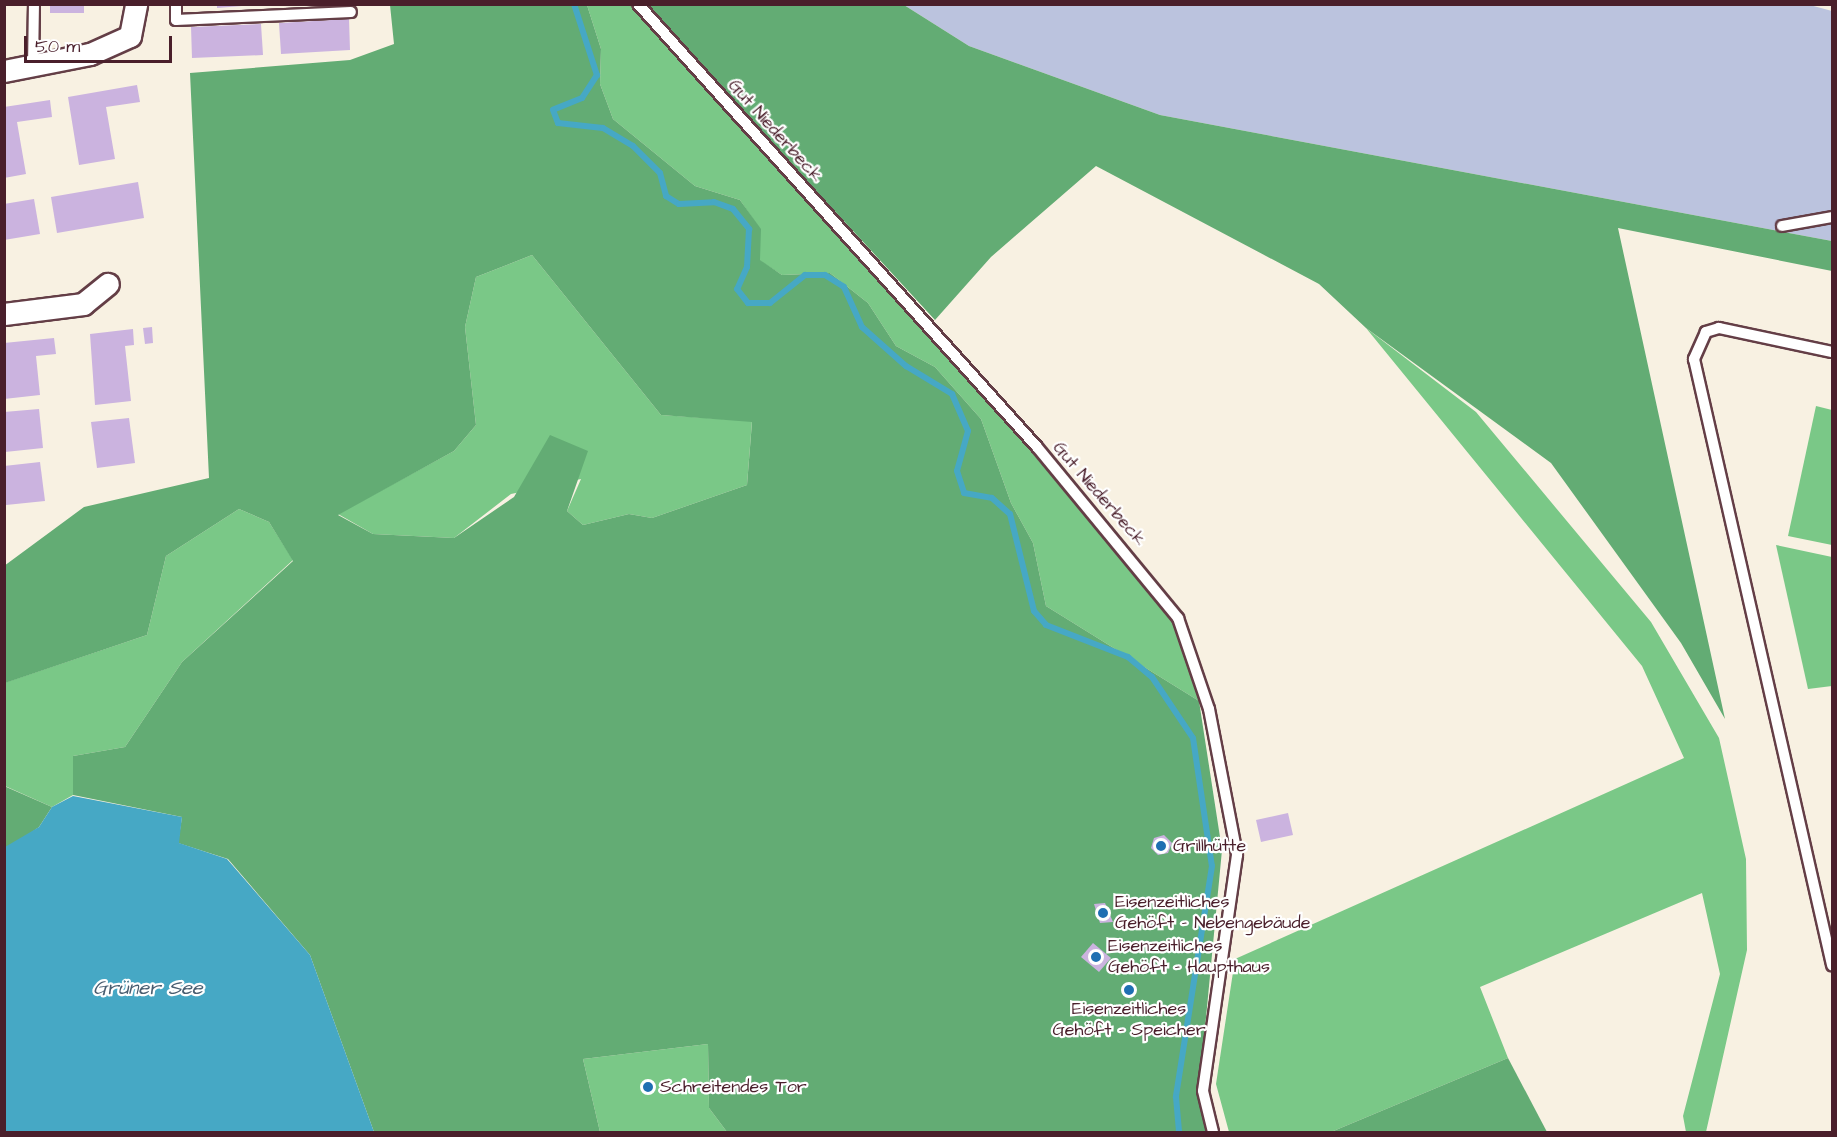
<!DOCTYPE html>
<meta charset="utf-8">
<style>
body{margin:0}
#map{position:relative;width:1837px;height:1137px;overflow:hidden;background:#f8f1e2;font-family:"Architects Daughter",sans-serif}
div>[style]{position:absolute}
.industrial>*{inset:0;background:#bbc3de}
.green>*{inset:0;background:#7ac887}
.forest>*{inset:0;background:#63ac74}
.water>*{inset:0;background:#46a8c5}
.stream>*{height:6px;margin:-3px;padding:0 3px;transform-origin:3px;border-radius:3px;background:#46a8c5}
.building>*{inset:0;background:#cbb3df}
.roads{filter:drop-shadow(2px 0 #643e46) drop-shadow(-2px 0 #643e46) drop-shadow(0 2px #643e46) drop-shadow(0 -2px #643e46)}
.lane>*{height:10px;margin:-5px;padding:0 5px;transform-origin:5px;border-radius:5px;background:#fff}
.street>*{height:21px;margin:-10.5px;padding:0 10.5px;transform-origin:10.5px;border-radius:10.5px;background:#fff}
.dots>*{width:16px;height:16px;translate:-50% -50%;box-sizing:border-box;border:3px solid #fff;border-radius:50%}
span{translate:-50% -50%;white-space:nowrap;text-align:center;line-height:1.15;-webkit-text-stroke:4.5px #fff;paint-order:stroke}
.street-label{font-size:18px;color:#4a1f2b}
.poi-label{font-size:18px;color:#4a1f2b}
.left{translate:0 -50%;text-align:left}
.water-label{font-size:20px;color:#485d70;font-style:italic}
.frame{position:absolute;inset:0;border:6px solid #4a1f2b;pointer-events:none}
.scale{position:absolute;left:24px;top:36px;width:148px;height:27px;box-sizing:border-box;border:3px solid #4a1f2b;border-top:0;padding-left:8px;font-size:18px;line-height:21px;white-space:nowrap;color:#4a1f2b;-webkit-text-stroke:4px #fff;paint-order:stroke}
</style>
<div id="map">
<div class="industrial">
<i style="clip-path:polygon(1806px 4px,1832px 11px,1832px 241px,1160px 115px,969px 46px,904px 5px)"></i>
</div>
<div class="green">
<i style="clip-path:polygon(587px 5px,631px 5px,928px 333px,1148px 586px,1172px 621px,1199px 701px,1046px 606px,1033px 543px,1011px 503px,981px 419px,935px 367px,896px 346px,868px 303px,830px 273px,782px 275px,759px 260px,760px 229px,740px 200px,695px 186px,613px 119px,600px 84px,601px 49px)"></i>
<i style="clip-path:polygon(532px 255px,661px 415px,752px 421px,747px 485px,652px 518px,629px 514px,583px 525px,567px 511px,581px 479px,511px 494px,454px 538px,373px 534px,338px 514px,454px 451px,476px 425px,465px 327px,476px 277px)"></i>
<i style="clip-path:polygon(1366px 328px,1476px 412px,1651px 622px,1719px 738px,1746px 859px,1747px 950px,1706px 1132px,1686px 1132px,1683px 1116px,1720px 974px,1702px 893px,1480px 987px,1508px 1058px,1331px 1132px,1229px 1132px,1216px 1084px,1235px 959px,1684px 758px,1642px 666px)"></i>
<i style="clip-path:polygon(1816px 406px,1832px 410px,1832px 545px,1788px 536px)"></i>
<i style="clip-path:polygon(239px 509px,269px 522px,293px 560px,182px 662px,125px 747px,73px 756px,73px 795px,52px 807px,5px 786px,4px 683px,147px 635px,166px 556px)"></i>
<i style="clip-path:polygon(1776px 545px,1832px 557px,1832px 686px,1808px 689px)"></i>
<i style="clip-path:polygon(708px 1044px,709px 1108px,727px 1132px,600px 1132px,583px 1059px)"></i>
</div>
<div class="forest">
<i style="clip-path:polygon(evenodd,390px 5px,587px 5px,601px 49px,600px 84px,613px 119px,695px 186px,740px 200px,761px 229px,760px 260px,782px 275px,830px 273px,868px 303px,896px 346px,935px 367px,981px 419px,1011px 503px,1033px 543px,1046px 606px,1199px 701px,1222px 850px,1199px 1091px,1204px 1119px,1213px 1132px,727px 1132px,709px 1108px,708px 1044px,583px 1059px,600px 1132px,374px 1132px,310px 955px,228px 859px,178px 843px,182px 817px,73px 795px,73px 756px,125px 747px,182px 662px,293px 561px,269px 522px,239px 509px,166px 556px,147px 635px,5px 683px,4px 566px,84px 507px,209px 478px,190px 73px,350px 60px,394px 44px,390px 5px,532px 255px,661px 415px,752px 422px,747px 485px,652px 518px,629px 514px,583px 525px,567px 511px,588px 451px,550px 435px,514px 497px,454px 538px,373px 534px,338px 515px,454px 451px,476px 425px,465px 327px,476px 277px,532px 255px)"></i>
<i style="clip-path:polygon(645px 5px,904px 5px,969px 46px,1160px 115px,1832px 241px,1832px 271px,1618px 228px,1725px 719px,1681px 643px,1551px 463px,1366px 328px,1319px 284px,1096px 166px,991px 257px,935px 320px)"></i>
<i style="clip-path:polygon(4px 786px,52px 807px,39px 827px,11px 847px,5px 847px)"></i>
<i style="clip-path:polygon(1508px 1058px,1547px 1132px,1331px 1132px)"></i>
</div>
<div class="water">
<i style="clip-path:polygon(73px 796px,182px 817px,179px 843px,227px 859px,310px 955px,374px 1132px,5px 1132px,5px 847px,39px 827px,52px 807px)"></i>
</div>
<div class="stream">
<i style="left:574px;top:4px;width:75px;rotate:72.1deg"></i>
<i style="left:597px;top:75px;width:27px;rotate:123deg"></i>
<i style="left:582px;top:98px;width:31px;rotate:158deg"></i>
<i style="left:553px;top:110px;width:14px;rotate:69deg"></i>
<i style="left:558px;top:123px;width:45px;rotate:6.3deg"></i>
<i style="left:603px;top:128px;width:35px;rotate:31deg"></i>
<i style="left:633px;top:146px;width:38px;rotate:45deg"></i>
<i style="left:660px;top:173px;width:24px;rotate:75deg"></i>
<i style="left:666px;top:196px;width:15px;rotate:32deg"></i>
<i style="left:679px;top:204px;width:35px;rotate:-3deg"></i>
<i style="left:714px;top:202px;width:20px;rotate:20deg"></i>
<i style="left:733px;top:209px;width:26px;rotate:51deg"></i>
<i style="left:749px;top:229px;width:38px;rotate:93deg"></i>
<i style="left:747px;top:267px;width:24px;rotate:114deg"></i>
<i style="left:737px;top:289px;width:18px;rotate:52deg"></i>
<i style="left:748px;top:303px;width:22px"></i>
<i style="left:770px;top:303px;width:45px;rotate:-38.7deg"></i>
<i style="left:805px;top:275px;width:20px"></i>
<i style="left:825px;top:275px;width:22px;rotate:32deg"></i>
<i style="left:844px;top:287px;width:44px;rotate:65.8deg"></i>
<i style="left:862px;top:327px;width:59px;rotate:41.6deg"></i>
<i style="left:906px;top:366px;width:54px;rotate:31.3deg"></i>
<i style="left:952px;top:394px;width:40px;rotate:66.6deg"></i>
<i style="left:968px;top:431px;width:41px;rotate:105.4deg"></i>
<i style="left:957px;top:471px;width:23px;rotate:72deg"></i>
<i style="left:964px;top:493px;width:28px;rotate:10deg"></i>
<i style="left:992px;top:498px;width:24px;rotate:42deg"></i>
<i style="left:1010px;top:514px;width:100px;rotate:76.1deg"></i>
<i style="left:1034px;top:611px;width:18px;rotate:49deg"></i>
<i style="left:1046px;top:625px;width:88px;rotate:21.3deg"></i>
<i style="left:1128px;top:657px;width:31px;rotate:40deg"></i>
<i style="left:1152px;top:677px;width:73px;rotate:56.1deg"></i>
<i style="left:1193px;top:738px;width:129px;rotate:81.6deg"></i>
<i style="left:1212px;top:866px;width:234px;rotate:98.9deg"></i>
<i style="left:1176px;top:1097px;width:35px;rotate:85deg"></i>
</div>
<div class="building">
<i style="clip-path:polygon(50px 4px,84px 4px,84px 13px,50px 13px)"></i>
<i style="clip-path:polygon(217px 4px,242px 4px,242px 6px,217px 8px)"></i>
<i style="clip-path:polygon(349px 19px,350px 50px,281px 54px,279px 23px)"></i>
<i style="clip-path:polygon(261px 24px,263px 55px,192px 58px,191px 27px)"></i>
<i style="clip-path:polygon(137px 85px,140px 102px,106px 107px,115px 159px,79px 165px,68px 97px)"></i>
<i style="clip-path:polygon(50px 100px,52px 117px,17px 122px,26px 174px,4px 178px,4px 107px)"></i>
<i style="clip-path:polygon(138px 182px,144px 218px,57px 233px,51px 197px)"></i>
<i style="clip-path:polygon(34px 199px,40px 234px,4px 240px,4px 204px)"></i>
<i style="clip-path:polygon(152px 327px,153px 343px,145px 344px,143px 328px)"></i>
<i style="clip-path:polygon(133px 329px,134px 345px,125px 346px,131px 401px,95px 405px,90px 334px)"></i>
<i style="clip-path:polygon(54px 338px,56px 354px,36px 356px,40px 395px,4px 399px,4px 343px)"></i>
<i style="clip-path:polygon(39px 409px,43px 448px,5px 452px,4px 412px)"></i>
<i style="clip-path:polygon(129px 418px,135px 463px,97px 468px,91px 422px)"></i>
<i style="clip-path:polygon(40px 462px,45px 501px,6px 505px,4px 466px)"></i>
<i style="clip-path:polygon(1288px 813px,1293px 835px,1261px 842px,1256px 820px)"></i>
<i style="clip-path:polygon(1164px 835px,1172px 843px,1168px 853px,1158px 855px,1151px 848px,1154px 838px)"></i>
<i style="clip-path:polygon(1105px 903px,1113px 922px,1100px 923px,1094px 904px)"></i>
<i style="clip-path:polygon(1093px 943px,1111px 958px,1099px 972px,1081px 957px)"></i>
<i style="clip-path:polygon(1130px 983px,1136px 990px,1129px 996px,1123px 989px)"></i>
</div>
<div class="roads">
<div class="lane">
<i style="left:176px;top:4px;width:16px;rotate:90deg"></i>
<i style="left:176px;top:20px;width:175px;rotate:-2.6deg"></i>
<i style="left:638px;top:4px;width:596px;rotate:47.99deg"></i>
<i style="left:1037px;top:447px;width:222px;rotate:50.5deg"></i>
<i style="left:1178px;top:618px;width:96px;rotate:71.2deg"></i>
<i style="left:1209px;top:709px;width:149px;rotate:79.1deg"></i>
<i style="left:1237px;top:855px;width:238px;rotate:98.2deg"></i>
<i style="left:1203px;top:1091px;width:42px;rotate:76.3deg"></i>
<i style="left:33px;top:66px;width:62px;rotate:-89.1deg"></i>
<i style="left:1782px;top:226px;width:51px;rotate:-10.2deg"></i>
<i style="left:1832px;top:352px;width:116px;rotate:-168deg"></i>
<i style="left:1719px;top:328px;width:14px;rotate:163deg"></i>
<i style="left:1706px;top:332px;width:30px;rotate:114deg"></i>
<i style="left:1694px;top:359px;width:622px;rotate:77.17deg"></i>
</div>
<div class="street">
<i style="left:4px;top:71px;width:88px;rotate:-11.2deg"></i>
<i style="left:90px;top:54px;width:44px;rotate:-24.2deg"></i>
<i style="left:130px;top:36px;width:33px;rotate:-79deg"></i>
<i style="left:4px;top:314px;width:80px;rotate:-7.2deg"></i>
<i style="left:83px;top:304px;width:32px;rotate:-39deg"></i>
</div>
</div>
<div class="dots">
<i style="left:1161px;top:846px;background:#1f6fb2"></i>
<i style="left:1103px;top:913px;background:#1f6fb2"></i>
<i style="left:1096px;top:957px;background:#1f6fb2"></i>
<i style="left:1129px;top:990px;background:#1f6fb2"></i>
<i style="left:648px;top:1087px;background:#1f6fb2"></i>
</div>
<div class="street-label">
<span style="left:775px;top:131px;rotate:48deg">Gut Niederbeck</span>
<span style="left:1099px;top:494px;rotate:49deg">Gut Niederbeck</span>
</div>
<div class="poi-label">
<span class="left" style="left:1173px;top:846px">Grillhütte</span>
<span class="left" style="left:1115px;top:913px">Eisenzeitliches<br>Gehöft - Nebengebäude</span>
<span class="left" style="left:1108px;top:957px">Eisenzeitliches<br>Gehöft - Haupthaus</span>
<span style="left:1129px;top:1020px">Eisenzeitliches<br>Gehöft - Speicher</span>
<span class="left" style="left:660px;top:1087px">Schreitendes Tor</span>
</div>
<div class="water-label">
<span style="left:148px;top:988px">Grüner See</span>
</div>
<div class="frame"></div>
<div class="scale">50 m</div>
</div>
